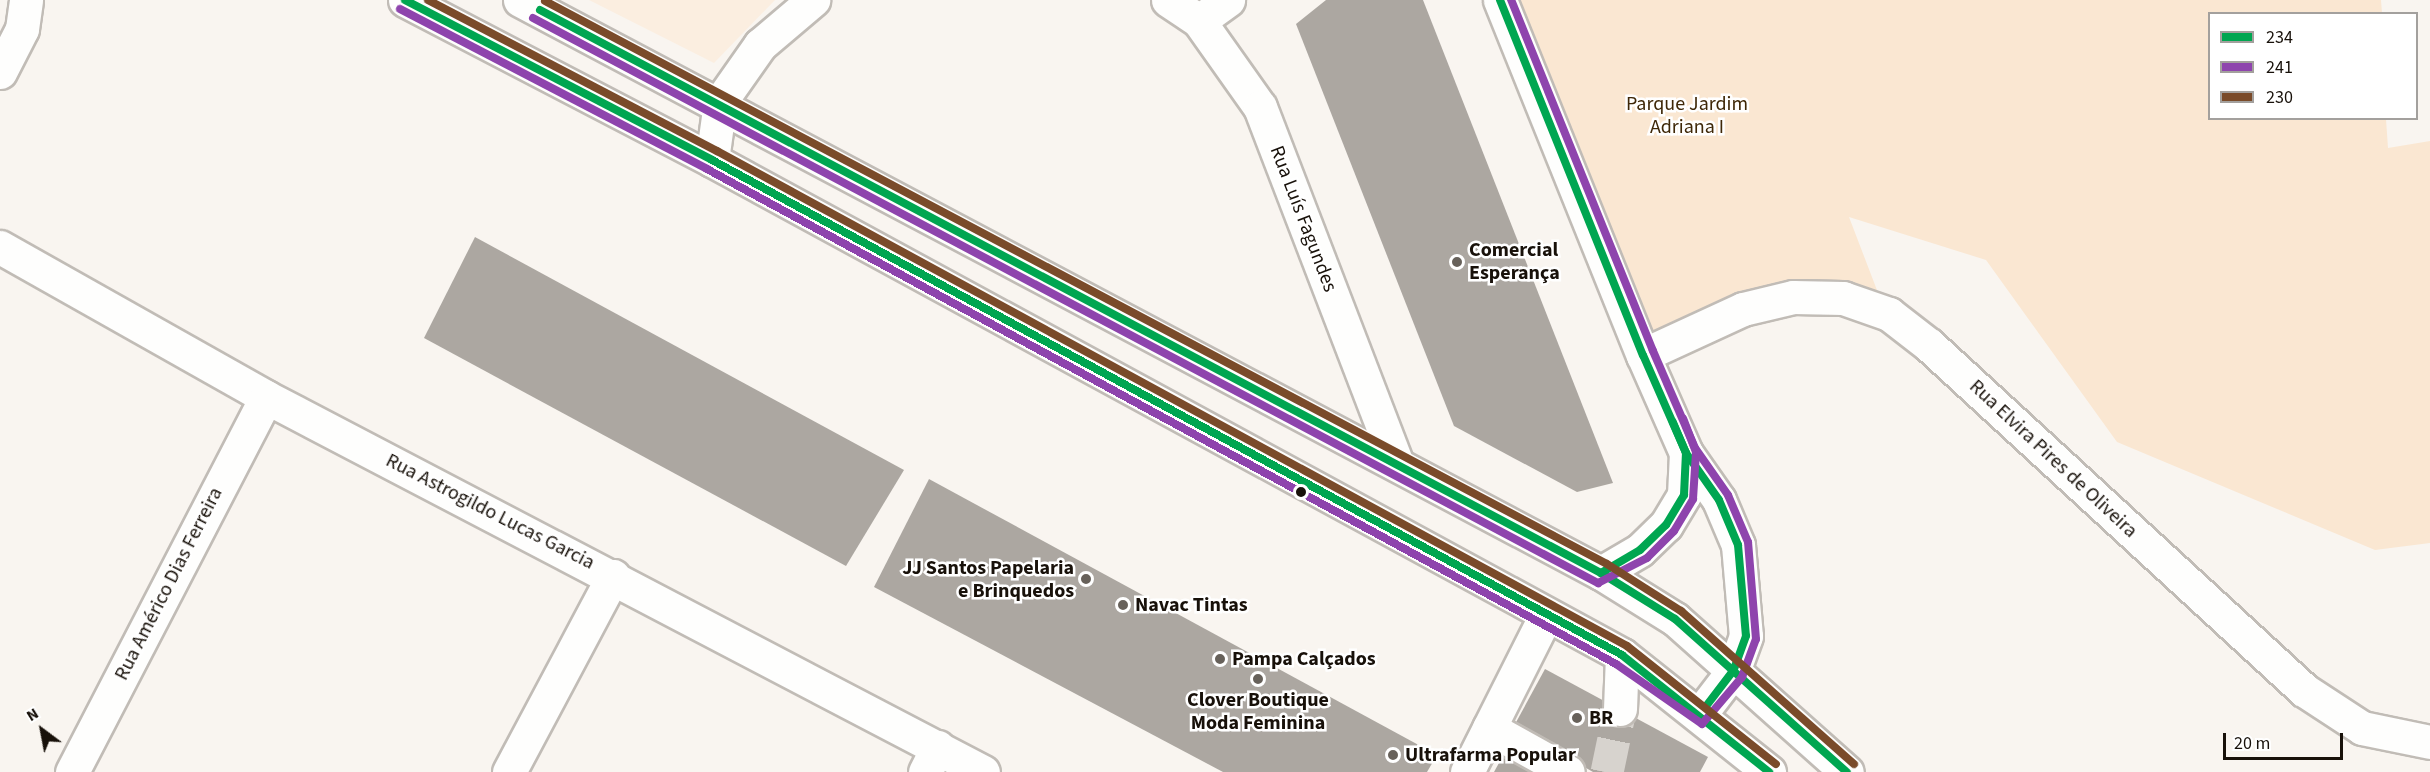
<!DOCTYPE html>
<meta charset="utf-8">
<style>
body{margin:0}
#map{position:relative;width:2430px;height:772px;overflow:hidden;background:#f9f5f0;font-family:"Source Sans 3",sans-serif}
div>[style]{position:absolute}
.built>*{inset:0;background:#fbeee0}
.green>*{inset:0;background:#fae7d2}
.building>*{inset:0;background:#aca7a1}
.minor-tunnel>*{height:33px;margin-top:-16.5px;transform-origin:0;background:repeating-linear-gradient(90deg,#d7d3ce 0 33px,transparent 0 49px)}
.roads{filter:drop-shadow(2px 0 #c1bcb6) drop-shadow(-2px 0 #c1bcb6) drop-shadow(0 2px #c1bcb6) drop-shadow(0 -2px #c1bcb6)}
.minor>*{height:33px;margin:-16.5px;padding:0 16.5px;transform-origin:16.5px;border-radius:16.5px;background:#fefefd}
.major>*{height:33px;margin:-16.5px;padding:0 16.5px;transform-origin:16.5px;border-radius:16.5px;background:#fefefd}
.bus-1>*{height:8px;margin:-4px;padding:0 4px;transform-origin:4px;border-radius:4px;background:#00a651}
.bus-2>*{height:8px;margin:-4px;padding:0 4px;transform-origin:4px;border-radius:4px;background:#8e44ad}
.bus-3>*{height:8px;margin:-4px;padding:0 4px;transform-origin:4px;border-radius:4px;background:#7a4b2a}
.dots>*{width:16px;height:16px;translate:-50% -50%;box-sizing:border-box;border:3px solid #fff;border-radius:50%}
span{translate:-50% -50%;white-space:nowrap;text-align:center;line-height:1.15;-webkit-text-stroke:5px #fff;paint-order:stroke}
.park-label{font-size:20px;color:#3e2707}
.street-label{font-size:20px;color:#18110a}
.poi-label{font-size:20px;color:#18110a;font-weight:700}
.left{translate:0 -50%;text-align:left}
.right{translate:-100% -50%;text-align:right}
.legend{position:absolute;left:2208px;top:12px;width:210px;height:108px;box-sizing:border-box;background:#fff;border:2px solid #a3a09d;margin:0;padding:8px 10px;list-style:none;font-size:18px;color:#18110a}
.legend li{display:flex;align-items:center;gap:12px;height:30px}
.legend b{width:30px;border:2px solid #a3a09d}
.north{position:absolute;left:12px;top:700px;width:60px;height:60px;-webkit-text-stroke:4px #fff;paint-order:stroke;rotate:328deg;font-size:16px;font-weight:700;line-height:24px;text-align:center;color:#18110a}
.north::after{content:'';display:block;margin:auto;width:21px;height:27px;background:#18110a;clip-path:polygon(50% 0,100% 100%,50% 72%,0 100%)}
.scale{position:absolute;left:2223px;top:733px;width:120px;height:27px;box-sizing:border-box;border:3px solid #18110a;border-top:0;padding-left:8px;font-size:18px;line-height:21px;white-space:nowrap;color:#18110a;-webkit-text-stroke:4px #fff;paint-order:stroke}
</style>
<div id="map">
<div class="built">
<i style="clip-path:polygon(589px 0,775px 0,714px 63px)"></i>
</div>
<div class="green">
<i style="clip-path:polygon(1520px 0,2381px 0,2382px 13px,2210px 14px,2210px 118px,2386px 119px,2388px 148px,2430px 141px,2430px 543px,2375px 550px,2117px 442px,1986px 260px,1849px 217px,1880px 298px,1653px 332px)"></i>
</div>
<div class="building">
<i style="clip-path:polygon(1326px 0,1423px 0,1613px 483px,1577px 492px,1454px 426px,1296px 24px)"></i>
<i style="clip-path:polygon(475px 237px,904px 470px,846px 566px,424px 338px)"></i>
<i style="clip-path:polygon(929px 479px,1437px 755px,1427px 772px,1223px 772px,874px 587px)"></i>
<i style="clip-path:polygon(1545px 669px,1708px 757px,1700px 772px,1593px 772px,1514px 726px)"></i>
<i style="clip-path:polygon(1505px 752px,1542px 772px,1494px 772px)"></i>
</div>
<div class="minor-tunnel">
<i style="left:1607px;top:772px;width:64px;rotate:-78.3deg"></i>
</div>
<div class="roads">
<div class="minor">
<i style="left:1168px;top:0;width:37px;rotate:34deg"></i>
<i style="left:1199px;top:21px;width:105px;rotate:54.7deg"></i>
<i style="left:1260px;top:107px;width:382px;rotate:69deg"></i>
<i style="left:1500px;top:0;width:383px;rotate:68.1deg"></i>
<i style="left:1643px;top:355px;width:107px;rotate:66.3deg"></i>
<i style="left:1686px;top:453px;width:57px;rotate:54.9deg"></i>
<i style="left:1719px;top:500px;width:49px;rotate:67.1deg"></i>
<i style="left:1738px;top:545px;width:91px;rotate:85deg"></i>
<i style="left:1746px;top:636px;width:37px;rotate:110deg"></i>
<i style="left:1733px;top:671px;width:54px;rotate:127.5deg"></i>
<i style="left:1199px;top:21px;width:36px;rotate:-36deg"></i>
<i style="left:0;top:72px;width:48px;rotate:-62.9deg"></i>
<i style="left:22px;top:29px;width:29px;rotate:-82deg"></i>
<i style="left:712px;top:160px;width:59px;rotate:-82.1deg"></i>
<i style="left:720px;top:102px;width:70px;rotate:-54.9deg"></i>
<i style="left:760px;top:45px;width:70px;rotate:-40.3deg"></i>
<i style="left:0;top:247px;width:305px;rotate:29.4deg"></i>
<i style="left:266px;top:397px;width:809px;rotate:27.61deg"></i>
<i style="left:1643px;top:355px;width:110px;rotate:-24.7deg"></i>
<i style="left:1743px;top:309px;width:51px;rotate:-13.5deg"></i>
<i style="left:1793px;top:297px;width:50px;rotate:1.1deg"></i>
<i style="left:1843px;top:298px;width:49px;rotate:19.2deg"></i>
<i style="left:1889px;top:314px;width:51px;rotate:37.8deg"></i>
<i style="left:1929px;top:345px;width:510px;rotate:42.61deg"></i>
<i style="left:2304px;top:690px;width:69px;rotate:33.2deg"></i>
<i style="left:2362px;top:728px;width:69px;rotate:11.6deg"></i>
<i style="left:1601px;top:573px;width:45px;rotate:-30.5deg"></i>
<i style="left:1640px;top:550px;width:36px;rotate:-44deg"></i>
<i style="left:1666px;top:525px;width:35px;rotate:-59deg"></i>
<i style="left:1684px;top:495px;width:42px;rotate:-87.3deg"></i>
<i style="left:1620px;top:709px;width:54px;rotate:-87.9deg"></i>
<i style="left:1489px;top:728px;width:90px;rotate:29.1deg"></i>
<i style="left:72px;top:772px;width:422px;rotate:-62.6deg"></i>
<i style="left:509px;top:772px;width:222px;rotate:-62deg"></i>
<i style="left:925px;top:772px;width:28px;rotate:-63deg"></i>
<i style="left:1467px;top:772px;width:176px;rotate:-63.3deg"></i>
</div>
<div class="major">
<i style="left:405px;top:0;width:346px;rotate:27.5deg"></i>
<i style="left:712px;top:160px;width:1036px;rotate:28.54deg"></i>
<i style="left:1622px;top:655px;width:188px;rotate:38.5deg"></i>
<i style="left:520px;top:0;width:1223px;rotate:27.93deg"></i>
<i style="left:1601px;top:573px;width:87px;rotate:31.9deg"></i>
<i style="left:1675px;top:619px;width:230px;rotate:41.7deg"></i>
</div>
</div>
<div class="bus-1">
<i style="left:405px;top:0;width:346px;rotate:27.5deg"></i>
<i style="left:712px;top:160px;width:1036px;rotate:28.54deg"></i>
<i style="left:1622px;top:655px;width:188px;rotate:38.5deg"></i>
<i style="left:1500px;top:0;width:383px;rotate:68.1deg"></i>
<i style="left:1643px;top:355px;width:107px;rotate:66.3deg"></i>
<i style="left:1686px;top:453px;width:57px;rotate:54.9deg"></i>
<i style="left:1719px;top:500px;width:49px;rotate:67.1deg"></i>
<i style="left:1738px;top:545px;width:91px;rotate:85deg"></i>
<i style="left:1746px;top:636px;width:37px;rotate:110deg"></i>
<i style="left:1733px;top:671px;width:43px;rotate:127.4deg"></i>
<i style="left:540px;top:10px;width:1201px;rotate:27.95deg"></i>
<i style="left:1601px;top:573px;width:87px;rotate:31.9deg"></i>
<i style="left:1675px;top:619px;width:230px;rotate:41.7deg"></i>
<i style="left:1601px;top:573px;width:45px;rotate:-30.5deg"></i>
<i style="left:1640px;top:550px;width:36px;rotate:-44deg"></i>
<i style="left:1666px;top:525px;width:35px;rotate:-59deg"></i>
<i style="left:1684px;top:495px;width:42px;rotate:-87.3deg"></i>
<i style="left:1686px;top:453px;width:34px;rotate:-113deg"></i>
</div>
<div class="bus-2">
<i style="left:400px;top:9px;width:346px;rotate:27.5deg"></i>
<i style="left:707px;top:169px;width:1035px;rotate:28.57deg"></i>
<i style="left:1616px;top:664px;width:105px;rotate:34.9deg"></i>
<i style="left:1702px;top:724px;width:62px;rotate:-49.6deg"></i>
<i style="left:1742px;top:677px;width:40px;rotate:-69.8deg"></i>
<i style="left:1756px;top:639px;width:97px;rotate:-94.7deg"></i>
<i style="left:1748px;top:542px;width:51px;rotate:-113.1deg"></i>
<i style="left:1728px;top:495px;width:57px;rotate:-125.1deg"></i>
<i style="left:1695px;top:448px;width:106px;rotate:-113.4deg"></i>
<i style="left:1653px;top:351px;width:379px;rotate:-112deg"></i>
<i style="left:533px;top:18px;width:1206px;rotate:27.95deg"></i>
<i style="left:1598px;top:583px;width:55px;rotate:-27deg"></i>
<i style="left:1647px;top:558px;width:38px;rotate:-45deg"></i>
<i style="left:1674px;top:531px;width:37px;rotate:-59deg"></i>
<i style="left:1693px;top:499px;width:47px;rotate:-86.3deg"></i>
<i style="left:1696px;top:452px;width:36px;rotate:-111deg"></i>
</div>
<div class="bus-3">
<i style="left:428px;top:0;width:326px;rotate:27.6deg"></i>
<i style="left:717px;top:151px;width:1036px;rotate:28.54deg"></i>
<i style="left:1627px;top:646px;width:190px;rotate:38.4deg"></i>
<i style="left:545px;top:1px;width:1202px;rotate:27.93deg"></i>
<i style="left:1607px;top:564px;width:88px;rotate:32.4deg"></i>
<i style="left:1681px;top:611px;width:231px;rotate:41.5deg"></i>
</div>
<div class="dots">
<i style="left:1457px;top:262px;background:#67615a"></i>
<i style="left:1301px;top:492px;background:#18110a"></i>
<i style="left:1086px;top:579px;background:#67615a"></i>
<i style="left:1123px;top:605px;background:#67615a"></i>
<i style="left:1220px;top:659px;background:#67615a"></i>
<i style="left:1258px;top:679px;background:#67615a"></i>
<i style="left:1577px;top:718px;background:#67615a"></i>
<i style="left:1393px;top:755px;background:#67615a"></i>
</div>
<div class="park-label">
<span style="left:1687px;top:116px">Parque Jardim<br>Adriana I</span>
</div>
<div class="street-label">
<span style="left:1303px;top:219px;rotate:69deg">Rua Luís Fagundes</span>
<span style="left:2053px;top:459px;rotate:43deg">Rua Elvira Pires de Oliveira</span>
<span style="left:490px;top:512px;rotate:27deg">Rua Astrogildo Lucas Garcia</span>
<span style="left:169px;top:584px;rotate:-63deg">Rua Américo Dias Ferreira</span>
</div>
<div class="poi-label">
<span class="left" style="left:1469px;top:262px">Comercial<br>Esperança</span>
<span class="right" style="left:1074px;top:580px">JJ Santos Papelaria<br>e Brinquedos</span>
<span class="left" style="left:1135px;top:605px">Navac Tintas</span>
<span class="left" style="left:1232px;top:659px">Pampa Calçados</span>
<span style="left:1258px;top:712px">Clover Boutique<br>Moda Feminina</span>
<span class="left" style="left:1589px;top:718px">BR</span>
<span class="left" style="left:1405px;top:755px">Ultrafarma Popular</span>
</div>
<ul class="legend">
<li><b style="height:8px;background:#00a651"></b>234</li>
<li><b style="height:8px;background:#8e44ad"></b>241</li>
<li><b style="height:8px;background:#7a4b2a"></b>230</li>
</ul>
<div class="north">N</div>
<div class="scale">20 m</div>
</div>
